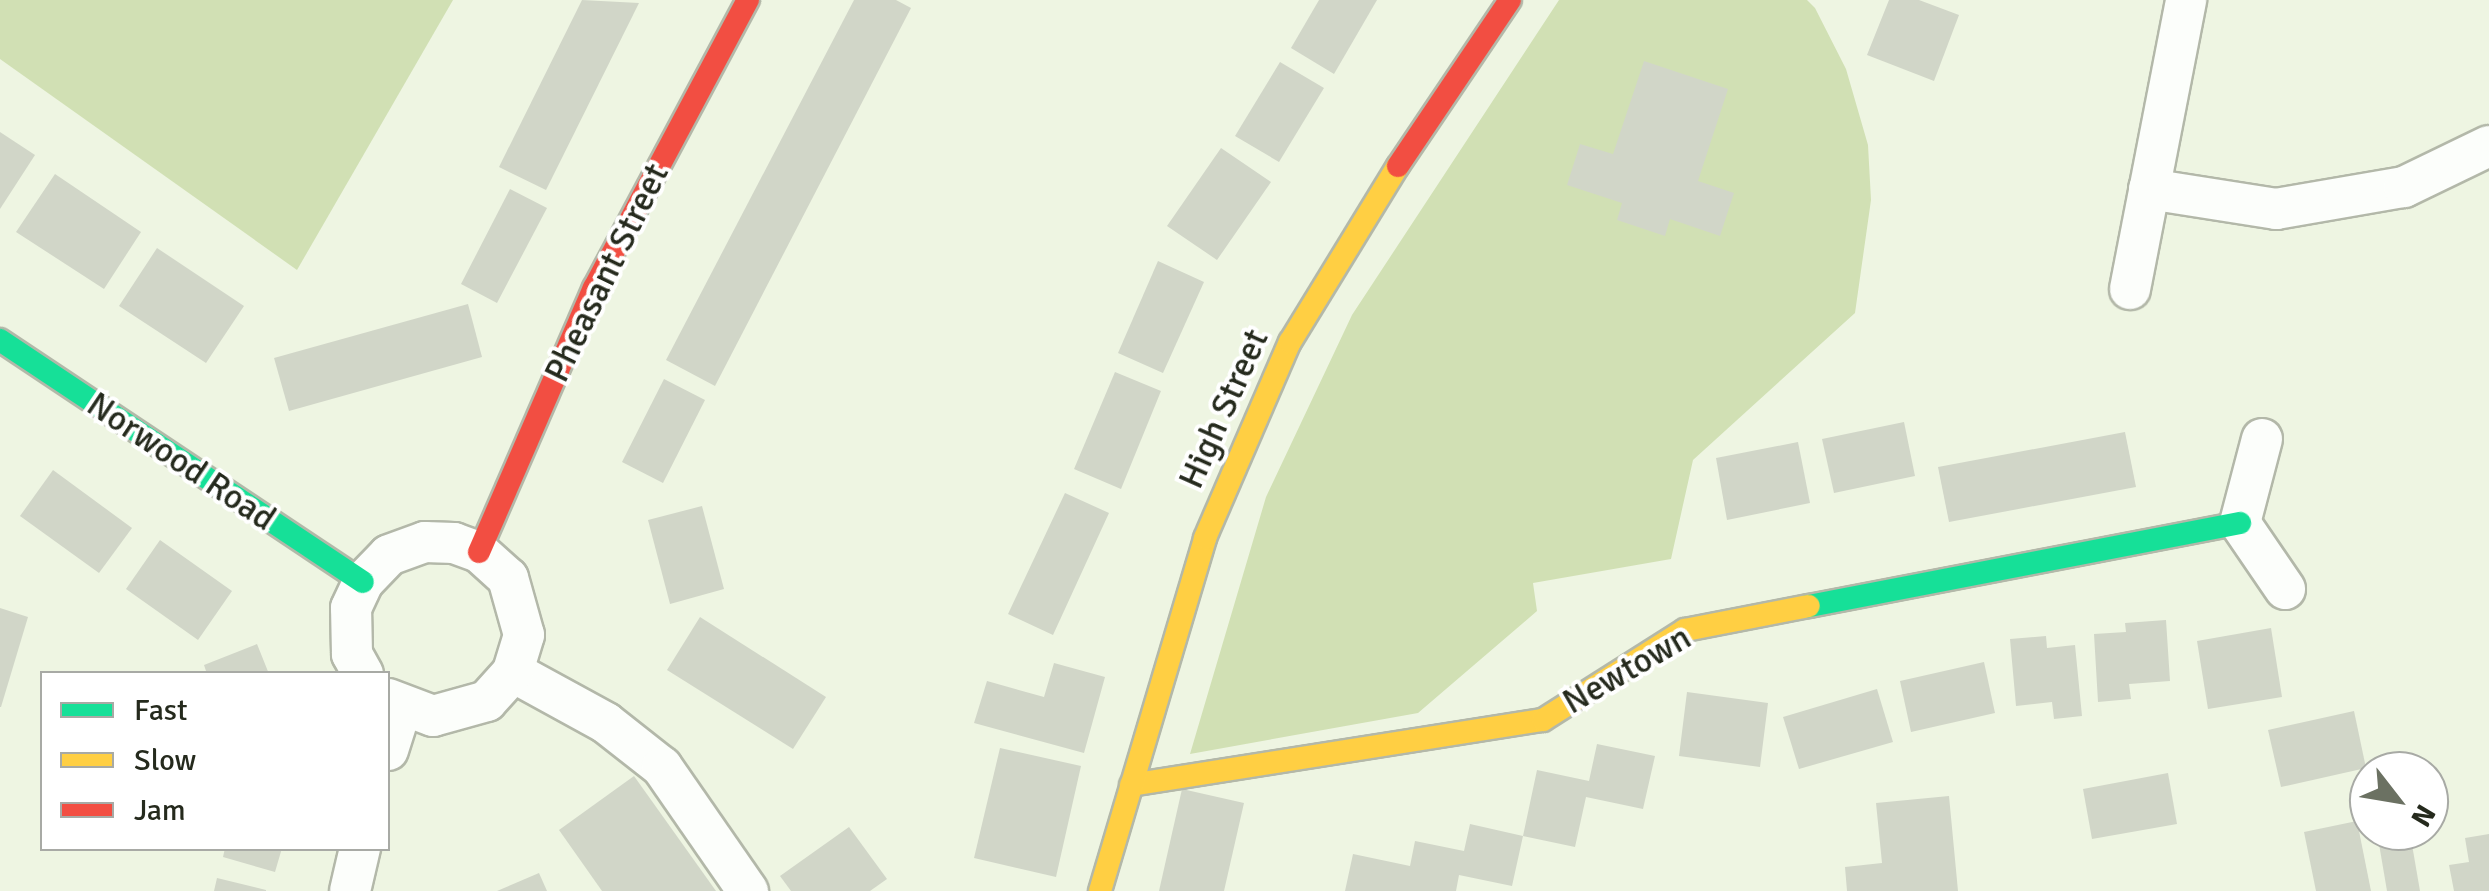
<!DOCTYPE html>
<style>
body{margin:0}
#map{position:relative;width:2489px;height:891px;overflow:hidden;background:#eef5e2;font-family:Signika,sans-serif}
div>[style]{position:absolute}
.green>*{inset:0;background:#d1e0b4}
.building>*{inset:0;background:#d1d6c8}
.roads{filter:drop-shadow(2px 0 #b3b8a9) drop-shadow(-2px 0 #b3b8a9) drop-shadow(0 2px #b3b8a9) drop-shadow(0 -2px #b3b8a9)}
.street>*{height:40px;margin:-20px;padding:0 20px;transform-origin:20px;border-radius:20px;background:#fcfefb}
.fast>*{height:22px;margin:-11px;padding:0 11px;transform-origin:11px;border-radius:11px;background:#16e098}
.slow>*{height:22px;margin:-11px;padding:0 11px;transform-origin:11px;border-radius:11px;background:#ffcf43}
.jam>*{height:22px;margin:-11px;padding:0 11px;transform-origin:11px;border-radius:11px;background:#f24e42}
span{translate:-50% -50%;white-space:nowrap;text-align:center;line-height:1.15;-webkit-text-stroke:8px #fff;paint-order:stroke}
.street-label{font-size:35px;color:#252a1d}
.legend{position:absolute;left:40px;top:671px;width:350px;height:180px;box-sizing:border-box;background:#fff;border:2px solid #a8aaa5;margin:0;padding:12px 18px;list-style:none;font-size:30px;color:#252a1d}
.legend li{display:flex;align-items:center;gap:20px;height:50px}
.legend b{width:50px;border:2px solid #a8aaa5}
.north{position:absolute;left:2349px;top:751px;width:100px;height:100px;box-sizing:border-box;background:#fff;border:2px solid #a8aaa5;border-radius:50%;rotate:121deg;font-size:28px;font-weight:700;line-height:40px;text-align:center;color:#252a1d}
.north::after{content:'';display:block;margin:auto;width:35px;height:45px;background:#6b7162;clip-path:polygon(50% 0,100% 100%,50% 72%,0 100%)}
</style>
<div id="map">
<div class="green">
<i style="clip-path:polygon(0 0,453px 0,297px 270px,0 59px)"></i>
<i style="clip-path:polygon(1559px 0,1807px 0,1815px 8px,1846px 69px,1868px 145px,1871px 200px,1855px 313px,1693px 460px,1671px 559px,1533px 583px,1537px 611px,1418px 713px,1190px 754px,1266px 497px,1352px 315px)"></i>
</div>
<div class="building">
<i style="clip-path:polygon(582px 0,639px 3px,546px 190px,499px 167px)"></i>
<i style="clip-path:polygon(854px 0,896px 0,911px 8px,715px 386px,666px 360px)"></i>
<i style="clip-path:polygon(1319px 0,1377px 0,1334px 74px,1291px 48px)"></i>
<i style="clip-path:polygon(1889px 0,1919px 0,1959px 15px,1934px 81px,1867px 55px)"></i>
<i style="clip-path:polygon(1644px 61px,1728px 89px,1698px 181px,1734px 193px,1720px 236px,1670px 219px,1665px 236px,1617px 220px,1622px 203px,1567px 185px,1580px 144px,1613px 154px)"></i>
<i style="clip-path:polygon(1280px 62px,1324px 88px,1279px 162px,1235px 136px)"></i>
<i style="clip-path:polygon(0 132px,35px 155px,0 209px)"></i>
<i style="clip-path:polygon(1221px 148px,1271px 182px,1217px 260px,1167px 226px)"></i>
<i style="clip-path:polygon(55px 174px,141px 232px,104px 289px,16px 232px)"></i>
<i style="clip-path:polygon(510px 189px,547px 208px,497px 303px,461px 284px)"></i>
<i style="clip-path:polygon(157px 248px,244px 306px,206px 363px,119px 306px)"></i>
<i style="clip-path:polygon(1158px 261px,1204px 282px,1163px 373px,1118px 353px)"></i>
<i style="clip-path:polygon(468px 304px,482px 357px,289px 411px,274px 358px)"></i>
<i style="clip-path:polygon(1115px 372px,1161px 391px,1121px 489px,1074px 469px)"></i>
<i style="clip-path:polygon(664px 379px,705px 400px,663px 483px,622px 462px)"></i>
<i style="clip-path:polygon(1904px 422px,1915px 476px,1834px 493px,1822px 439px)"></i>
<i style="clip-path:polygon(2125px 432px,2136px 487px,1949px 522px,1938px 467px)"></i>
<i style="clip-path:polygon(1798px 442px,1810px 503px,1727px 520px,1716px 458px)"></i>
<i style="clip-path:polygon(53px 470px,132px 528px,99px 573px,20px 516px)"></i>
<i style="clip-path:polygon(1065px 493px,1109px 513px,1053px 635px,1008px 614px)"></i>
<i style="clip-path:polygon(702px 506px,724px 589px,670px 604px,648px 520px)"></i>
<i style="clip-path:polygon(160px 540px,232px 591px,198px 640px,126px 589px)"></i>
<i style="clip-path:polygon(0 608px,28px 617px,1px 707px,0 707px)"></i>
<i style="clip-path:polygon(700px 617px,826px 697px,793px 749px,667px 670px)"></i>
<i style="clip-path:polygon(2166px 620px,2170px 681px,2129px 684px,2131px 699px,2098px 702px,2094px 634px,2126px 632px,2125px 623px)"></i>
<i style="clip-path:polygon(2271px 628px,2282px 697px,2208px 709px,2197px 641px)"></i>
<i style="clip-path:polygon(2046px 636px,2047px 648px,2075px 645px,2082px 716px,2054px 719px,2052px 702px,2016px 706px,2010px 639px)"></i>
<i style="clip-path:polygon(257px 644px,269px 674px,207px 674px,204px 665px)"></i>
<i style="clip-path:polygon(1984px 662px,1995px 713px,1911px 732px,1900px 681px)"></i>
<i style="clip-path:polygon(1054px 663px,1105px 677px,1084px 753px,974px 723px,987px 681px,1044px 697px)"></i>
<i style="clip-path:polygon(1877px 689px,1893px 742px,1799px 769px,1783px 717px)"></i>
<i style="clip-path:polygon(1687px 692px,1768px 703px,1760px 767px,1679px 756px)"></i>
<i style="clip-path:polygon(2354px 711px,2366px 768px,2281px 787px,2268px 730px)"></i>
<i style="clip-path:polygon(1597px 744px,1655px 756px,1643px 809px,1586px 797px,1575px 847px,1523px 836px,1537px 770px,1589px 781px)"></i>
<i style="clip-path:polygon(1000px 748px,1081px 766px,1056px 877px,974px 858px)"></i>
<i style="clip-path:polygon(2168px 773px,2177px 824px,2092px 839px,2083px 789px)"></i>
<i style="clip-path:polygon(634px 776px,716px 891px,602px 891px,559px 830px)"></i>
<i style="clip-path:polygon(1182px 789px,1244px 803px,1224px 891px,1159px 891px)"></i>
<i style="clip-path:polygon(1949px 796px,1958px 891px,1847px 891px,1845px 867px,1882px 863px,1876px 803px)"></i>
<i style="clip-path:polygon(2357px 821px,2371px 891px,2316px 891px,2304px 832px)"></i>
<i style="clip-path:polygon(1470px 824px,1523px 836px,1512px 886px,1459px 875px,1456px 891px,1345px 891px,1353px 854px,1410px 866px,1415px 841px,1464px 851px)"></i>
<i style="clip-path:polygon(849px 827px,887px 879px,870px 891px,791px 891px,780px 876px)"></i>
<i style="clip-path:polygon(2410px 833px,2420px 891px,2387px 891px,2378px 838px)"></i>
<i style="clip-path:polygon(2489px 834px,2489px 891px,2454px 891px,2449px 865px,2469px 862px,2465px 838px)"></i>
<i style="clip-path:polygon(225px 848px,282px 848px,275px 872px,223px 857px)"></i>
<i style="clip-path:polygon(539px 873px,547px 891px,497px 891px)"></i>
<i style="clip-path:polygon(217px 878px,266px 890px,266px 891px,214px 891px)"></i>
</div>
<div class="roads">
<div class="street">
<i style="left:2149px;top:189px;width:129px;rotate:8.9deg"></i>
<i style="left:2276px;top:209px;width:130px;rotate:-9.8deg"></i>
<i style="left:2404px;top:187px;width:94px;rotate:-25.8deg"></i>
<i style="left:2130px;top:289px;width:294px;rotate:-79deg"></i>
<i style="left:2262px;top:439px;width:87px;rotate:104.7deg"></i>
<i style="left:2240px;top:523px;width:80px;rotate:55.7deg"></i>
<i style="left:513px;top:672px;width:106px;rotate:28.7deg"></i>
<i style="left:606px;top:723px;width:71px;rotate:38.2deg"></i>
<i style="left:662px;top:767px;width:151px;rotate:55.3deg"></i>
<i style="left:363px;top:674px;width:23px;rotate:-119deg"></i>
<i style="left:352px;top:654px;width:46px;rotate:-91.2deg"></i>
<i style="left:351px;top:608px;width:29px;rotate:-65deg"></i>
<i style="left:363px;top:582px;width:37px;rotate:-46deg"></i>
<i style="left:389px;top:555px;width:38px;rotate:-20deg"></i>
<i style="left:425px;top:542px;width:29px;rotate:2deg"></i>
<i style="left:454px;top:543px;width:27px;rotate:20deg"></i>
<i style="left:479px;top:552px;width:39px;rotate:42deg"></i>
<i style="left:508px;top:578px;width:59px;rotate:74.3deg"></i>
<i style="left:524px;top:635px;width:39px;rotate:107deg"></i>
<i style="left:513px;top:672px;width:39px;rotate:132deg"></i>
<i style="left:487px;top:701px;width:56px;rotate:164.5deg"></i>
<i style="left:433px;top:716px;width:48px;rotate:-159.3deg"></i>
<i style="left:388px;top:750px;width:43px;rotate:-72.4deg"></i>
<i style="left:350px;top:891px;width:44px;rotate:-76.9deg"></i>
</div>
<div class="fast">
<i style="left:0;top:340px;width:436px;rotate:33.7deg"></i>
<i style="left:1809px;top:606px;width:439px;rotate:-10.9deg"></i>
</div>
<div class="slow">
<i style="left:1131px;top:785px;width:417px;rotate:-9deg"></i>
<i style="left:1543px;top:720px;width:168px;rotate:-32.4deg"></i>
<i style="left:1685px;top:630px;width:126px;rotate:-11deg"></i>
<i style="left:1100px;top:891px;width:368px;rotate:-73.4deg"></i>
<i style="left:1205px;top:538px;width:214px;rotate:-66.6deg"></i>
<i style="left:1290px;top:342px;width:206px;rotate:-58.5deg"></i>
</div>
<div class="jam">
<i style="left:1398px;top:166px;width:200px;rotate:-56deg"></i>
<i style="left:479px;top:552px;width:288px;rotate:-66.5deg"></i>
<i style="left:594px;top:288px;width:327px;rotate:-61.9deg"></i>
</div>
</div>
<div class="street-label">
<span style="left:607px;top:273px;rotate:-64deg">Pheasant Street</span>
<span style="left:1224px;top:409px;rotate:-66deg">High Street</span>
<span style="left:181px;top:462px;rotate:34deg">Norwood Road</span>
<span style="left:1627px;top:670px;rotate:-30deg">Newtown</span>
</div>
<ul class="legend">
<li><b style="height:12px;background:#16e098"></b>Fast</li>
<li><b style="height:12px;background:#ffcf43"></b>Slow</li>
<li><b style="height:12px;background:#f24e42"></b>Jam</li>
</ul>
<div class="north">N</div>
</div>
